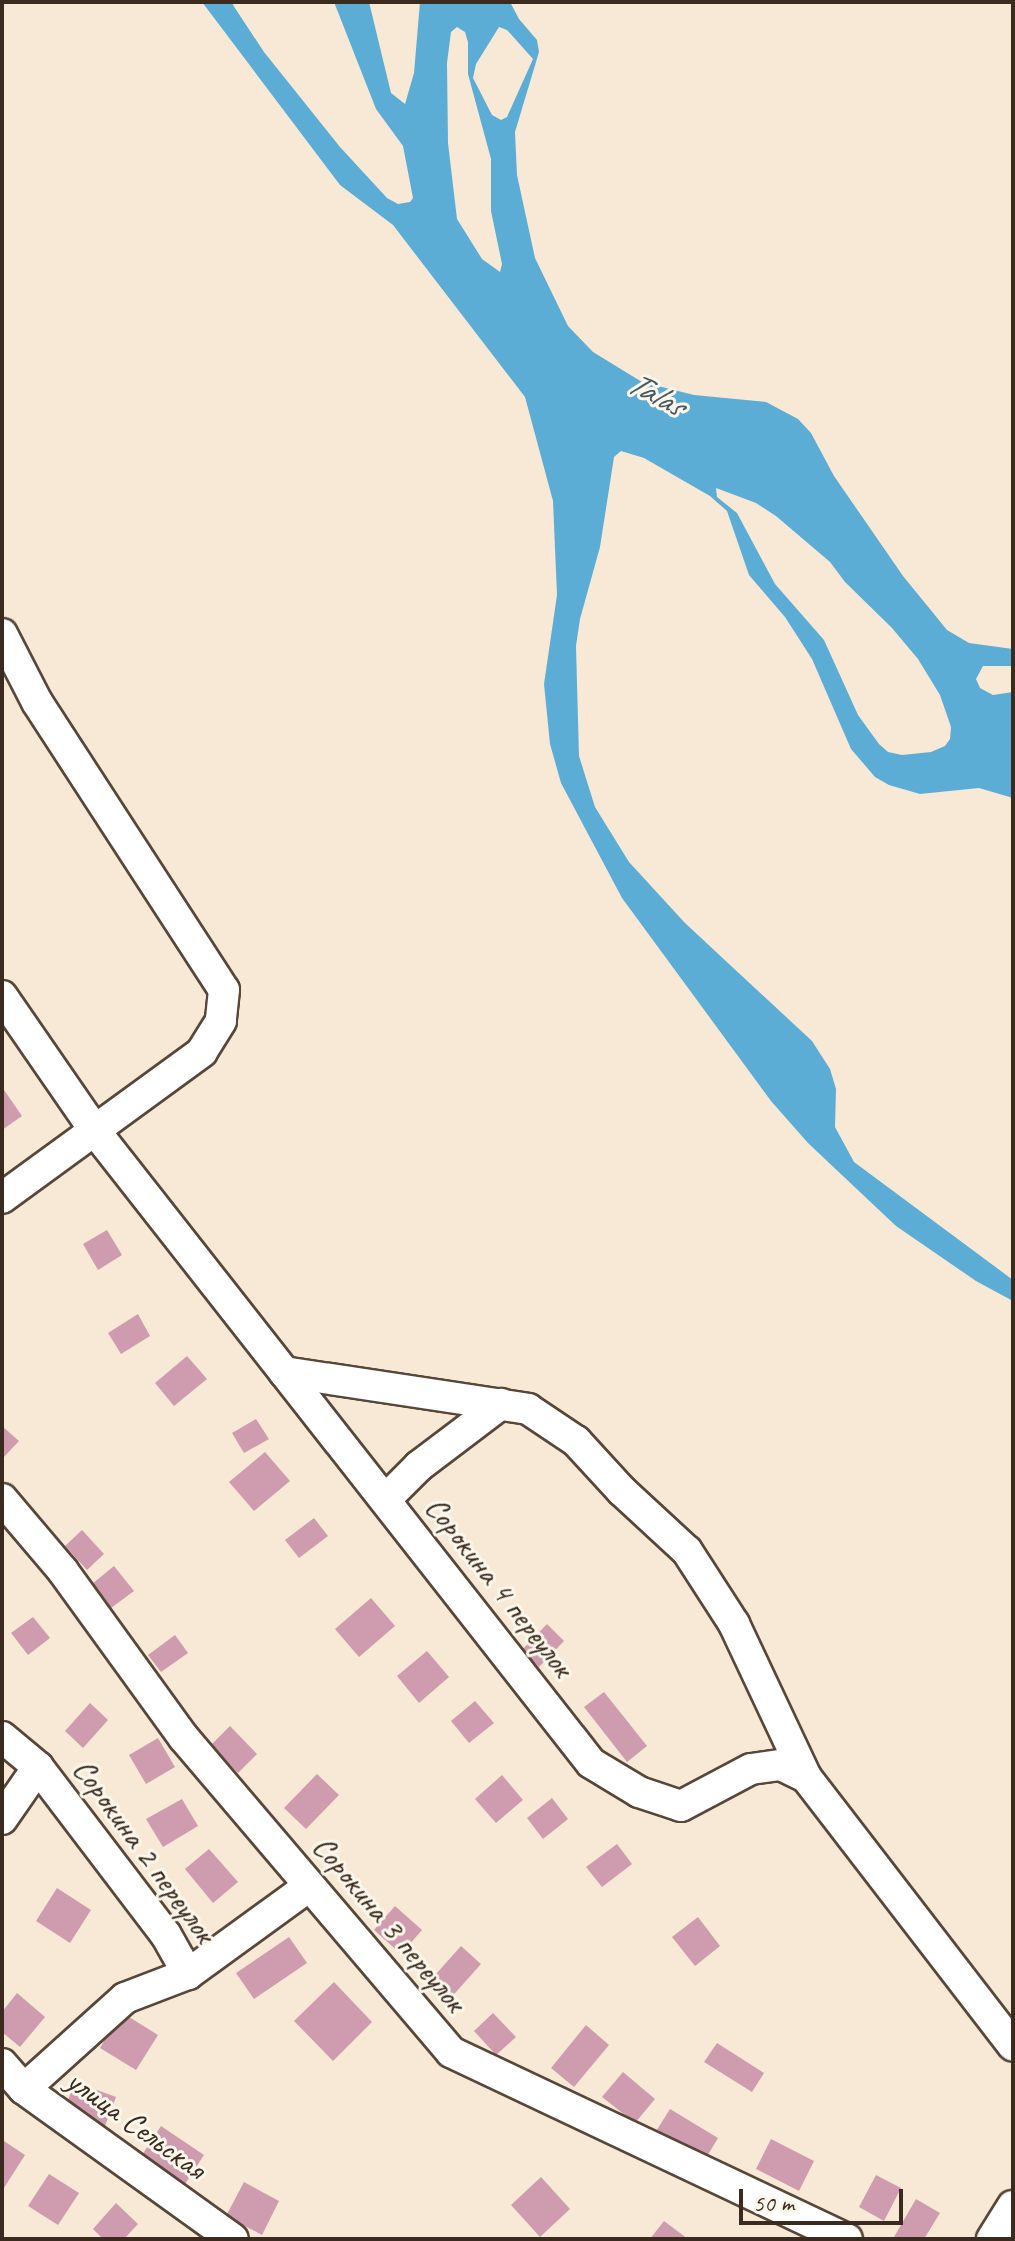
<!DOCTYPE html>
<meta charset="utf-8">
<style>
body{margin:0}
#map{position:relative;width:1015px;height:2241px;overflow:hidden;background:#f7e9d5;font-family:Caveat,sans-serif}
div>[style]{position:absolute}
.water>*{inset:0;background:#5badd6}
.building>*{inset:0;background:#ce9cae}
.roads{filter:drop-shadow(2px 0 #574739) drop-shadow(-2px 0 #574739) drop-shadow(0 2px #574739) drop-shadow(0 -2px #574739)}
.minor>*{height:30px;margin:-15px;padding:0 15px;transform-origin:15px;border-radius:15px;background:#fff}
span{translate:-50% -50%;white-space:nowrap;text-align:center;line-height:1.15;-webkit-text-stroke:6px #fbf7ec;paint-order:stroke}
.street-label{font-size:32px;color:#3b2a1e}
.water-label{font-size:34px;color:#46585e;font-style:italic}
.frame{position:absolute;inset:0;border:4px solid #3b2a1e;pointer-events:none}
.scale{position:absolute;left:739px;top:2189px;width:164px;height:36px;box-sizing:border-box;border:4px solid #3b2a1e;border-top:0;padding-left:10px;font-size:24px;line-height:28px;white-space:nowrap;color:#3b2a1e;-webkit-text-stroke:6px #fbf7ec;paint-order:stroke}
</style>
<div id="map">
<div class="water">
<i style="clip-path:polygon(evenodd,202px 2px,231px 2px,264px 52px,340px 147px,387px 198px,398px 204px,410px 202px,413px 198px,403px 146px,376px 109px,334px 2px,369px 2px,391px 93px,405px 104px,414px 73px,420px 2px,510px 2px,519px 19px,537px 40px,539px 52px,515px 132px,517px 175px,535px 258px,568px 326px,593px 352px,642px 382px,694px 395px,766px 402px,798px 419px,811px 433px,834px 476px,903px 576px,947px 630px,969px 643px,1013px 649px,1013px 666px,983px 666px,976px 679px,980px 688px,993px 695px,1013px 692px,1013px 798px,979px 788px,920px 794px,889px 785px,875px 777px,851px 749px,812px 659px,785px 617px,749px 575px,727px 511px,710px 496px,644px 458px,621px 451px,614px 457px,600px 547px,580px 619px,576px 646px,579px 756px,595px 807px,629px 862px,685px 923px,812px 1041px,830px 1069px,836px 1089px,835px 1127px,854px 1162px,1013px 1280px,1013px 1301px,976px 1281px,896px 1226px,808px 1143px,771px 1101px,622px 898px,561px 783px,550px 744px,544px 684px,557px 595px,553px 501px,525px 397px,393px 225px,340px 185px,202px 2px,457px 27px,465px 32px,468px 42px,468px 74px,491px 159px,491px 211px,502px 264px,500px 272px,482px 259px,457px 219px,448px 143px,447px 63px,451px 32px,457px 27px,202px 2px,499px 27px,507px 30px,533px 59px,507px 117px,501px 120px,492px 115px,473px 78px,476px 64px,499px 27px,202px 2px,716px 488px,756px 503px,776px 516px,830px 562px,845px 582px,892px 628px,918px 659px,940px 695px,951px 727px,950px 739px,945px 746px,931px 752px,902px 755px,888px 752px,879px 744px,858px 715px,824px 640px,775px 584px,737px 513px,717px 497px,716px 488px)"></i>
</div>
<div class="building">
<i style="clip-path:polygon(2px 1087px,22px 1116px,2px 1130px)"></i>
<i style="clip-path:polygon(107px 1230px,122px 1255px,98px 1270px,83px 1244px)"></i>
<i style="clip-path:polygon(138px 1314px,150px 1336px,121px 1354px,108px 1333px)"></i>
<i style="clip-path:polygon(187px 1356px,207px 1379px,174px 1406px,155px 1383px)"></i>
<i style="clip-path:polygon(256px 1419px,269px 1439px,244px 1453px,232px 1433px)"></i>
<i style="clip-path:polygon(2px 1426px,19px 1441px,2px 1459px)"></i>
<i style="clip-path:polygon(265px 1452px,290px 1481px,254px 1511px,229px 1482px)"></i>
<i style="clip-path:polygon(314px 1518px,328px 1536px,299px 1558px,285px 1540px)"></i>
<i style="clip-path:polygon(82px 1530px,104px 1554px,87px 1570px,65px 1546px)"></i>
<i style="clip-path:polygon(114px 1566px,134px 1591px,111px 1608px,92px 1584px)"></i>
<i style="clip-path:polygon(371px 1598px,395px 1626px,359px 1657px,335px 1629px)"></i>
<i style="clip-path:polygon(33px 1617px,50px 1638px,28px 1655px,11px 1633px)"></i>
<i style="clip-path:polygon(547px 1624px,564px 1641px,539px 1667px,522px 1650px)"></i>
<i style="clip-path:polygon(175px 1635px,188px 1653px,161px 1672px,148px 1655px)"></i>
<i style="clip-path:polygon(427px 1651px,449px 1677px,419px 1703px,397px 1676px)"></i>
<i style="clip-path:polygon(604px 1692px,647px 1746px,627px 1762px,584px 1707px)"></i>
<i style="clip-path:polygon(475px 1701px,494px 1723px,469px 1743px,451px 1721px)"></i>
<i style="clip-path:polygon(90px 1703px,108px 1720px,83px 1748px,65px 1731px)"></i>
<i style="clip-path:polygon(230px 1726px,257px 1754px,238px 1773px,211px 1745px)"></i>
<i style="clip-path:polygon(158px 1738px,175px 1767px,146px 1784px,129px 1755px)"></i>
<i style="clip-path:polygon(317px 1774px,339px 1795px,306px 1829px,284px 1808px)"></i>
<i style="clip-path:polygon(502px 1775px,523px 1800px,496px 1823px,475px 1799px)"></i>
<i style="clip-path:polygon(552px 1798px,568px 1819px,543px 1839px,527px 1818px)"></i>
<i style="clip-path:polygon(182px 1799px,198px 1826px,163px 1847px,146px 1819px)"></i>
<i style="clip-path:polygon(617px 1844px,632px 1864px,602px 1887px,586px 1867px)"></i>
<i style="clip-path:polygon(209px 1849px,238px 1882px,213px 1903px,185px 1869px)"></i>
<i style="clip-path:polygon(57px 1888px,91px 1910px,70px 1943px,36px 1921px)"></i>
<i style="clip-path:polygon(395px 1906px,422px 1930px,401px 1954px,374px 1930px)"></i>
<i style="clip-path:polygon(698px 1917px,720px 1946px,695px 1966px,672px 1937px)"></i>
<i style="clip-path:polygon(289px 1937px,307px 1963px,254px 1999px,236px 1973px)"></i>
<i style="clip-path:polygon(461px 1946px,481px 1964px,448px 2001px,428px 1983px)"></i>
<i style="clip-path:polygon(334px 1982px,372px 2022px,333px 2061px,294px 2021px)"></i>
<i style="clip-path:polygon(17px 1993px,45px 2017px,20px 2047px,2px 2032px,2px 2012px)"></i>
<i style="clip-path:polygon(121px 2012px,158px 2035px,136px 2070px,100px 2048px)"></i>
<i style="clip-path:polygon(493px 2013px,516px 2037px,496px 2055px,474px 2031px)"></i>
<i style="clip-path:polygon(586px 2025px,609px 2045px,574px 2087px,551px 2068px)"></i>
<i style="clip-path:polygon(717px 2043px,764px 2073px,752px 2092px,704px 2062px)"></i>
<i style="clip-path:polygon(623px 2072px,655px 2099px,635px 2123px,602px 2097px)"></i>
<i style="clip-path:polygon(75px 2082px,116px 2097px,105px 2126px,64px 2110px)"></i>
<i style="clip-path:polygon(670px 2109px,718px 2138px,703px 2163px,655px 2133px)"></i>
<i style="clip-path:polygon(161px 2126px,204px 2155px,185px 2184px,142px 2155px)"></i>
<i style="clip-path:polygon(771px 2139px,814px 2161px,799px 2191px,756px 2169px)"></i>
<i style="clip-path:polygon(4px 2141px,25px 2155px,2px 2191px,2px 2144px)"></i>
<i style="clip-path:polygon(49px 2174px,79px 2193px,58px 2225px,28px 2206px)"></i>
<i style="clip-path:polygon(876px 2175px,901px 2188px,884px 2221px,859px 2207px)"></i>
<i style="clip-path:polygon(541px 2177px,570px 2209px,540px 2237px,511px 2205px)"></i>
<i style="clip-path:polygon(244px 2182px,279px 2201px,262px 2235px,226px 2216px)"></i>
<i style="clip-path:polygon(916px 2199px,940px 2213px,924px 2239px,898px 2239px,894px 2237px)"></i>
<i style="clip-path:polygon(116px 2203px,138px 2224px,124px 2239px,103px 2239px,93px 2229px)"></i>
<i style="clip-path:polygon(664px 2221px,688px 2239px,650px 2239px)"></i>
</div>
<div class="roads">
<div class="minor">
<i style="left:2px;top:634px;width:76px;rotate:62.8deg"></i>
<i style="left:37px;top:702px;width:343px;rotate:57deg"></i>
<i style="left:224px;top:990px;width:31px;rotate:96deg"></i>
<i style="left:221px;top:1021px;width:36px;rotate:122deg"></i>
<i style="left:202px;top:1052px;width:248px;rotate:143.9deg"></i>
<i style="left:2px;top:996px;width:164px;rotate:55.4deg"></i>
<i style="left:95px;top:1131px;width:803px;rotate:51.87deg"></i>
<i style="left:591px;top:1763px;width:56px;rotate:31.1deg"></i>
<i style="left:639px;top:1792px;width:44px;rotate:18.4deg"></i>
<i style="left:681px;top:1806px;width:79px;rotate:-27.9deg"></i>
<i style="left:751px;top:1769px;width:30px;rotate:-8deg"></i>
<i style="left:781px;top:1765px;width:28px;rotate:26deg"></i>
<i style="left:806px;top:1777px;width:339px;rotate:52.4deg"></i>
<i style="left:284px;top:1372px;width:247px;rotate:8.6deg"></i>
<i style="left:528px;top:1409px;width:58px;rotate:33.7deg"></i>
<i style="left:576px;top:1441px;width:68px;rotate:47.4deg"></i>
<i style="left:622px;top:1491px;width:88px;rotate:42.7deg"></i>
<i style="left:687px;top:1551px;width:87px;rotate:57.2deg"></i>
<i style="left:734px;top:1624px;width:169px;rotate:64.8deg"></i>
<i style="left:2px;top:1499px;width:94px;rotate:49.7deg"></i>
<i style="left:63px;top:1571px;width:206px;rotate:54.1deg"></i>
<i style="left:184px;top:1738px;width:412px;rotate:49.6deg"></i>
<i style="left:451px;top:2052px;width:438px;rotate:25.3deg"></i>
<i style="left:385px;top:1500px;width:48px;rotate:-45deg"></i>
<i style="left:419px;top:1466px;width:103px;rotate:-37.1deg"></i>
<i style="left:2px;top:1737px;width:47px;rotate:39.8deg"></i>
<i style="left:38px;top:1767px;width:211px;rotate:52.7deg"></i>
<i style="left:166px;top:1935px;width:45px;rotate:60.6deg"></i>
<i style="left:188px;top:1974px;width:150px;rotate:-36deg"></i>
<i style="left:2px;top:1819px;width:63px;rotate:-55.3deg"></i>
<i style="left:2px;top:2064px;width:33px;rotate:49deg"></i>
<i style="left:24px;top:2089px;width:257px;rotate:35.7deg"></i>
<i style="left:24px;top:2089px;width:136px;rotate:-42deg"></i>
<i style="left:125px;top:1998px;width:67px;rotate:-20.9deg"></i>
<i style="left:992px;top:2239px;width:39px;rotate:-58deg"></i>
</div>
</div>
<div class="street-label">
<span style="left:499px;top:1587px;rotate:52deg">Сорокина 4 переулок</span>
<span style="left:144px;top:1851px;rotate:54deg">Сорокина 2 переулок</span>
<span style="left:389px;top:1924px;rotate:50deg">Сорокина 3 переулок</span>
<span style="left:136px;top:2125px;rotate:36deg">улица Сельская</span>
</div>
<div class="water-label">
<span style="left:656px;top:393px;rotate:28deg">Talas</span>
</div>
<div class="frame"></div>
<div class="scale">50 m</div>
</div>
